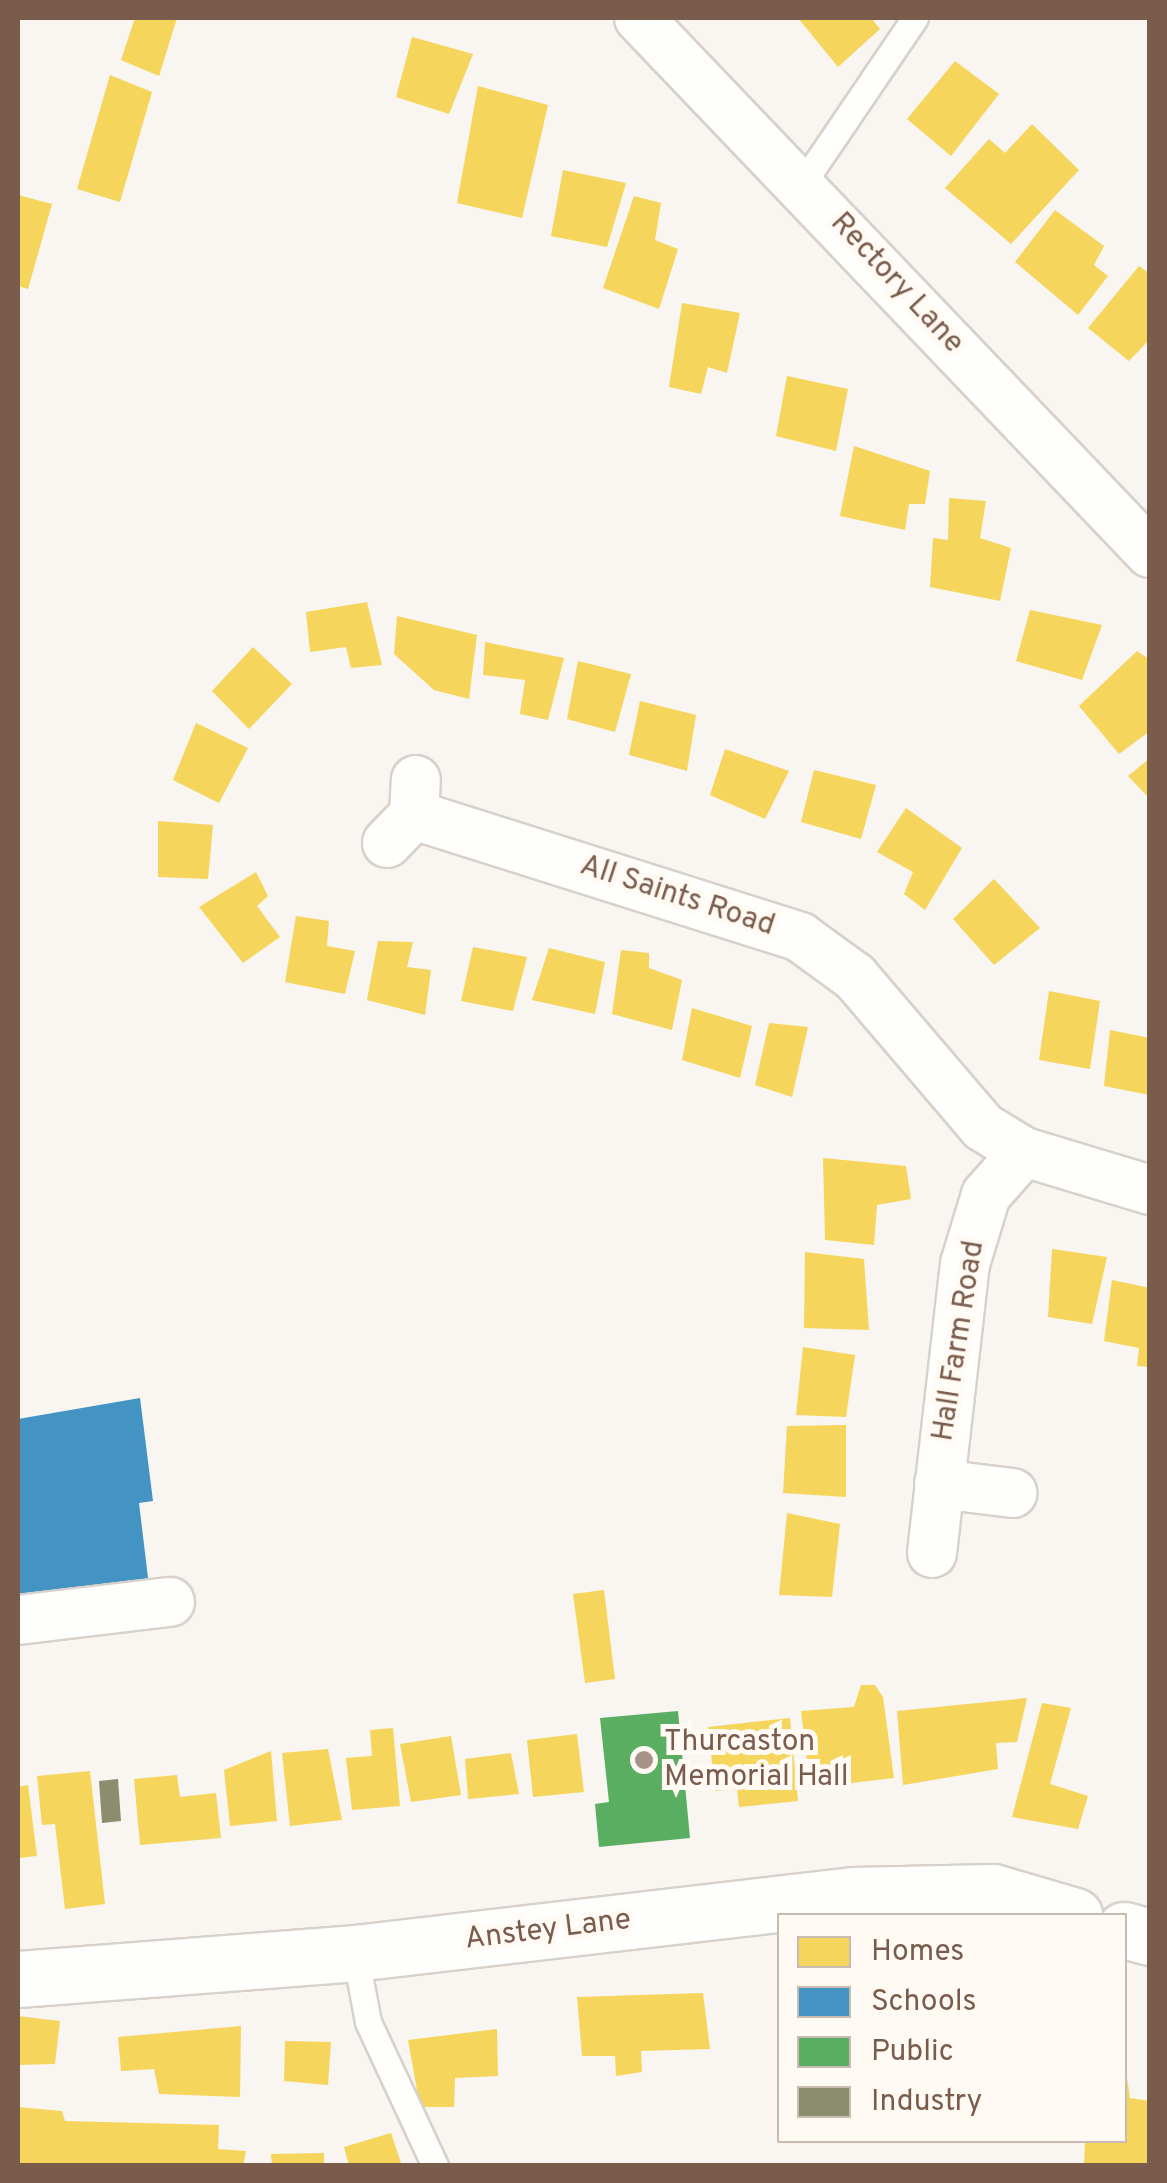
<!DOCTYPE html>
<style>
body{margin:0}
#map{position:relative;width:1167px;height:2183px;overflow:hidden;background:#f9f5f0;font-family:Overpass,sans-serif}
div>[style]{position:absolute}
.homes>*{inset:0;background:#f6d55c}
.schools>*{inset:0;background:#4393c3}
.public>*{inset:0;background:#5aae61}
.industry>*{inset:0;background:#8c8c6e}
.roads{filter:drop-shadow(2px 0 #d7d1cb) drop-shadow(-2px 0 #d7d1cb) drop-shadow(0 2px #d7d1cb) drop-shadow(0 -2px #d7d1cb)}
.lane>*{height:25px;margin:-12.5px;padding:0 12.5px;transform-origin:12.5px;border-radius:12.5px;background:#fefefd}
.street>*{height:48px;margin:-24px;padding:0 24px;transform-origin:24px;border-radius:24px;background:#fefefd}
.secondary>*{height:55px;margin:-27.5px;padding:0 27.5px;transform-origin:27.5px;border-radius:27.5px;background:#fefefd}
.dots>*{width:28px;height:28px;translate:-50% -50%;box-sizing:border-box;border:5px solid #fffaf3;border-radius:50%}
span{translate:-50% -50%;white-space:nowrap;text-align:center;line-height:1.15;-webkit-text-stroke:10px #fffaf3;paint-order:stroke}
.street-label{font-size:30px;color:#7a5c4d}
.poi-label{font-size:30px;color:#7a5c4d}
.left{translate:0 -50%;text-align:left}
.frame{position:absolute;inset:0;border:20px solid #7a5c4d;pointer-events:none}
.legend{position:absolute;left:777px;top:1913px;width:350px;height:230px;box-sizing:border-box;background:#fffaf3;border:2px solid #cabbb1;margin:0;padding:12px 18px;list-style:none;font-size:30px;color:#7a5c4d}
.legend li{display:flex;align-items:center;gap:20px;height:50px}
.legend b{width:50px;border:2px solid #cabbb1}
</style>
<div id="map">
<div class="homes">
<i style="clip-path:polygon(135px 18px,177px 18px,159px 76px,121px 60px)"></i>
<i style="clip-path:polygon(798px 18px,871px 18px,880px 29px,838px 67px)"></i>
<i style="clip-path:polygon(412px 37px,473px 54px,449px 114px,396px 97px)"></i>
<i style="clip-path:polygon(955px 61px,999px 94px,951px 156px,907px 119px)"></i>
<i style="clip-path:polygon(110px 75px,152px 92px,120px 202px,77px 189px)"></i>
<i style="clip-path:polygon(478px 86px,548px 105px,522px 218px,457px 203px)"></i>
<i style="clip-path:polygon(1032px 124px,1079px 170px,1011px 244px,945px 188px,989px 139px,1005px 153px)"></i>
<i style="clip-path:polygon(563px 170px,626px 183px,607px 247px,551px 236px)"></i>
<i style="clip-path:polygon(18px 195px,52px 204px,28px 289px,18px 286px)"></i>
<i style="clip-path:polygon(634px 196px,661px 203px,655px 240px,678px 249px,659px 309px,603px 288px)"></i>
<i style="clip-path:polygon(1055px 210px,1104px 246px,1094px 265px,1108px 276px,1078px 315px,1015px 262px)"></i>
<i style="clip-path:polygon(1139px 266px,1150px 274px,1150px 339px,1129px 361px,1088px 328px)"></i>
<i style="clip-path:polygon(682px 303px,740px 313px,727px 373px,708px 367px,701px 394px,669px 387px)"></i>
<i style="clip-path:polygon(787px 376px,848px 389px,836px 451px,776px 436px)"></i>
<i style="clip-path:polygon(854px 446px,930px 471px,925px 504px,909px 504px,905px 530px,840px 516px)"></i>
<i style="clip-path:polygon(949px 498px,986px 501px,980px 538px,1011px 548px,1000px 601px,930px 587px,933px 538px,948px 540px)"></i>
<i style="clip-path:polygon(367px 602px,382px 665px,351px 668px,346px 647px,310px 652px,306px 612px)"></i>
<i style="clip-path:polygon(1030px 610px,1102px 625px,1082px 680px,1016px 661px)"></i>
<i style="clip-path:polygon(397px 616px,477px 635px,469px 699px,434px 690px,394px 654px)"></i>
<i style="clip-path:polygon(485px 642px,564px 658px,548px 720px,520px 714px,525px 680px,483px 675px)"></i>
<i style="clip-path:polygon(253px 647px,292px 684px,249px 729px,212px 691px)"></i>
<i style="clip-path:polygon(1137px 651px,1150px 660px,1150px 731px,1119px 754px,1079px 706px)"></i>
<i style="clip-path:polygon(578px 661px,631px 674px,615px 732px,567px 719px)"></i>
<i style="clip-path:polygon(640px 701px,696px 715px,687px 771px,629px 755px)"></i>
<i style="clip-path:polygon(196px 723px,248px 748px,219px 803px,173px 780px)"></i>
<i style="clip-path:polygon(725px 749px,789px 771px,765px 819px,710px 795px)"></i>
<i style="clip-path:polygon(1150px 758px,1150px 799px,1128px 776px)"></i>
<i style="clip-path:polygon(814px 770px,876px 785px,861px 839px,801px 822px)"></i>
<i style="clip-path:polygon(906px 808px,962px 848px,925px 910px,904px 894px,913px 872px,877px 852px)"></i>
<i style="clip-path:polygon(158px 821px,213px 825px,208px 879px,158px 877px)"></i>
<i style="clip-path:polygon(256px 872px,268px 896px,257px 906px,280px 937px,243px 963px,199px 907px)"></i>
<i style="clip-path:polygon(994px 879px,1040px 928px,994px 965px,953px 919px)"></i>
<i style="clip-path:polygon(296px 916px,329px 921px,327px 946px,355px 951px,345px 994px,285px 982px)"></i>
<i style="clip-path:polygon(378px 941px,413px 942px,407px 967px,431px 970px,425px 1015px,367px 1000px)"></i>
<i style="clip-path:polygon(473px 947px,527px 957px,513px 1011px,461px 1001px)"></i>
<i style="clip-path:polygon(549px 948px,605px 962px,595px 1014px,532px 1000px)"></i>
<i style="clip-path:polygon(621px 950px,649px 953px,649px 968px,682px 980px,672px 1030px,612px 1014px)"></i>
<i style="clip-path:polygon(1049px 991px,1100px 1001px,1090px 1069px,1039px 1060px)"></i>
<i style="clip-path:polygon(692px 1008px,752px 1026px,740px 1078px,682px 1060px)"></i>
<i style="clip-path:polygon(769px 1023px,808px 1027px,792px 1097px,755px 1085px)"></i>
<i style="clip-path:polygon(1110px 1030px,1150px 1038px,1150px 1095px,1104px 1086px)"></i>
<i style="clip-path:polygon(823px 1158px,906px 1166px,911px 1199px,877px 1205px,874px 1245px,825px 1240px)"></i>
<i style="clip-path:polygon(1052px 1249px,1107px 1257px,1092px 1324px,1048px 1317px)"></i>
<i style="clip-path:polygon(805px 1252px,864px 1259px,869px 1330px,804px 1328px)"></i>
<i style="clip-path:polygon(1112px 1280px,1150px 1288px,1150px 1367px,1137px 1366px,1139px 1348px,1104px 1341px)"></i>
<i style="clip-path:polygon(803px 1347px,855px 1355px,846px 1417px,796px 1415px)"></i>
<i style="clip-path:polygon(846px 1425px,846px 1497px,783px 1493px,787px 1426px)"></i>
<i style="clip-path:polygon(787px 1513px,840px 1524px,832px 1597px,779px 1595px)"></i>
<i style="clip-path:polygon(604px 1590px,615px 1679px,585px 1683px,573px 1594px)"></i>
<i style="clip-path:polygon(861px 1685px,875px 1685px,883px 1697px,894px 1778px,826px 1786px,824px 1768px,808px 1769px,801px 1711px,854px 1707px)"></i>
<i style="clip-path:polygon(1027px 1698px,1017px 1742px,996px 1743px,998px 1769px,903px 1785px,897px 1711px)"></i>
<i style="clip-path:polygon(1042px 1703px,1071px 1708px,1050px 1784px,1088px 1796px,1078px 1829px,1012px 1817px)"></i>
<i style="clip-path:polygon(790px 1718px,798px 1801px,739px 1807px,737px 1789px,715px 1791px,708px 1727px)"></i>
<i style="clip-path:polygon(393px 1728px,400px 1806px,352px 1810px,346px 1758px,372px 1756px,370px 1730px)"></i>
<i style="clip-path:polygon(577px 1734px,584px 1792px,533px 1797px,527px 1740px)"></i>
<i style="clip-path:polygon(451px 1736px,461px 1795px,411px 1802px,400px 1744px)"></i>
<i style="clip-path:polygon(328px 1749px,342px 1820px,290px 1826px,282px 1753px)"></i>
<i style="clip-path:polygon(271px 1751px,277px 1821px,230px 1826px,224px 1770px)"></i>
<i style="clip-path:polygon(511px 1753px,519px 1794px,468px 1799px,465px 1759px)"></i>
<i style="clip-path:polygon(90px 1771px,105px 1904px,65px 1909px,55px 1824px,42px 1825px,37px 1776px)"></i>
<i style="clip-path:polygon(177px 1775px,180px 1797px,216px 1793px,221px 1838px,140px 1845px,134px 1779px)"></i>
<i style="clip-path:polygon(28px 1785px,37px 1856px,18px 1858px,18px 1787px)"></i>
<i style="clip-path:polygon(703px 1993px,710px 2049px,641px 2051px,642px 2072px,616px 2076px,615px 2056px,582px 2056px,577px 1997px)"></i>
<i style="clip-path:polygon(18px 2016px,60px 2021px,55px 2064px,18px 2065px)"></i>
<i style="clip-path:polygon(241px 2026px,240px 2097px,159px 2094px,154px 2069px,121px 2071px,118px 2037px)"></i>
<i style="clip-path:polygon(497px 2029px,498px 2076px,455px 2078px,454px 2107px,420px 2107px,408px 2040px)"></i>
<i style="clip-path:polygon(285px 2041px,331px 2042px,328px 2085px,284px 2081px)"></i>
<i style="clip-path:polygon(1124px 2056px,1130px 2098px,1150px 2101px,1150px 2166px,1084px 2165px,1085px 2140px,1124px 2140px)"></i>
<i style="clip-path:polygon(18px 2107px,62px 2111px,65px 2121px,219px 2125px,218px 2149px,246px 2151px,243px 2166px,18px 2166px)"></i>
<i style="clip-path:polygon(391px 2133px,402px 2166px,349px 2166px,344px 2147px)"></i>
<i style="clip-path:polygon(324px 2153px,324px 2166px,272px 2166px,271px 2154px)"></i>
</div>
<div class="schools">
<i style="clip-path:polygon(140px 1398px,153px 1501px,139px 1503px,149px 1586px,18px 1602px,18px 1419px)"></i>
</div>
<div class="public">
<i style="clip-path:polygon(678px 1711px,690px 1838px,599px 1847px,595px 1804px,609px 1802px,600px 1718px)"></i>
</div>
<div class="industry">
<i style="clip-path:polygon(118px 1779px,121px 1821px,102px 1823px,99px 1781px)"></i>
</div>
<div class="roads">
<div class="lane">
<i style="left:802px;top:184px;width:201px;rotate:-55.8deg"></i>
<i style="left:355px;top:1953px;width:70px;rotate:79.3deg"></i>
<i style="left:368px;top:2022px;width:159px;rotate:65deg"></i>
</div>
<div class="street">
<i style="left:639px;top:18px;width:740px;rotate:46.31deg"></i>
<i style="left:414px;top:815px;width:405px;rotate:17.5deg"></i>
<i style="left:800px;top:937px;width:68px;rotate:36deg"></i>
<i style="left:855px;top:977px;width:197px;rotate:49.5deg"></i>
<i style="left:983px;top:1127px;width:48px;rotate:31.4deg"></i>
<i style="left:1024px;top:1152px;width:132px;rotate:16.8deg"></i>
<i style="left:387px;top:843px;width:39px;rotate:-46deg"></i>
<i style="left:414px;top:815px;width:35px;rotate:-87deg"></i>
<i style="left:939px;top:1484px;width:74px;rotate:7deg"></i>
<i style="left:932px;top:1553px;width:291px;rotate:-83.5deg"></i>
<i style="left:965px;top:1264px;width:72px;rotate:-73.1deg"></i>
<i style="left:986px;top:1195px;width:57px;rotate:-48.5deg"></i>
<i style="left:18px;top:1620px;width:153px;rotate:-6.8deg"></i>
</div>
<div class="secondary">
<i style="left:1124px;top:1930px;width:27px;rotate:15deg"></i>
<i style="left:18px;top:1979px;width:338px;rotate:-4.4deg"></i>
<i style="left:355px;top:1953px;width:501px;rotate:-6.64deg"></i>
<i style="left:853px;top:1895px;width:140px;rotate:-1.2deg"></i>
<i style="left:993px;top:1892px;width:85px;rotate:16.3deg"></i>
</div>
</div>
<div class="dots">
<i style="left:644px;top:1760px;background:#a69286"></i>
</div>
<div class="street-label">
<span style="left:896px;top:284px;rotate:47deg">Rectory Lane</span>
<span style="left:677px;top:897px;rotate:18deg">All Saints Road</span>
<span style="left:960px;top:1341px;rotate:-81deg">Hall Farm Road</span>
<span style="left:548px;top:1931px;rotate:-7deg">Anstey Lane</span>
</div>
<div class="poi-label">
<span class="left" style="left:664px;top:1760px">Thurcaston<br>Memorial Hall</span>
</div>
<div class="frame"></div>
<ul class="legend">
<li><b style="height:28px;background:#f6d55c"></b>Homes</li>
<li><b style="height:28px;background:#4393c3"></b>Schools</li>
<li><b style="height:28px;background:#5aae61"></b>Public</li>
<li><b style="height:28px;background:#8c8c6e"></b>Industry</li>
</ul>
</div>
